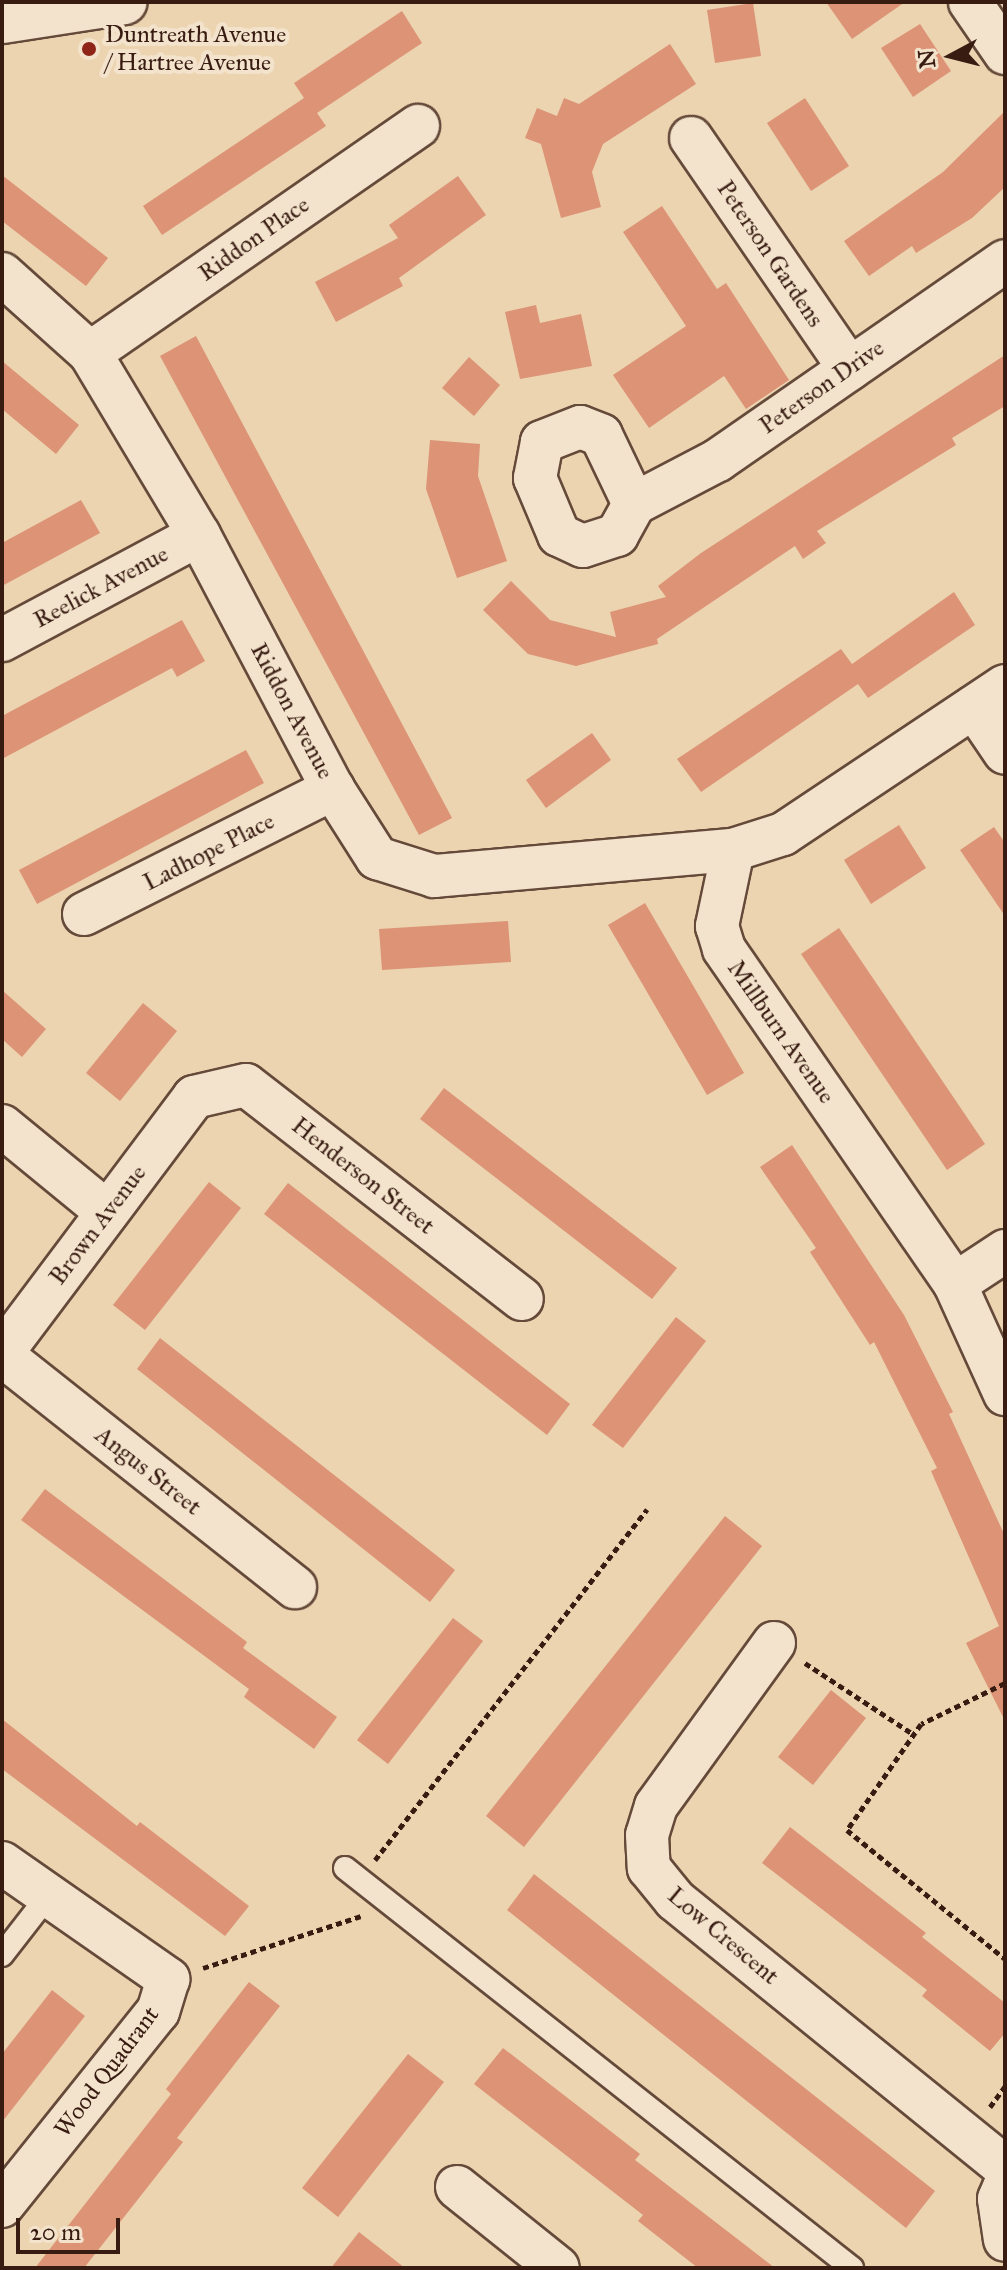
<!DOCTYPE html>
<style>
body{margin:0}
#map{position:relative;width:1007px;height:2270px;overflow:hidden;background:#ecd4b1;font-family:"IM FELL Great Primer",serif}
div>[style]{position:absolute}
.building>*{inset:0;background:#dc9376}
.path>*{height:5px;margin-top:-2.5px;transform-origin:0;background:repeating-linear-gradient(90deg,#381c12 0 6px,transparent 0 10px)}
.roads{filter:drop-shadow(2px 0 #654a3a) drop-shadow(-2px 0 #654a3a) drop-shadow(0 2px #654a3a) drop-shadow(0 -2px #654a3a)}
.service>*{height:22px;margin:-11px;padding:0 11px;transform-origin:11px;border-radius:11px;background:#f3e3cc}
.minor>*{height:42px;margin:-21px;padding:0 21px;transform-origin:21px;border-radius:21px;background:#f3e3cc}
.tertiary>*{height:44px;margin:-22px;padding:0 22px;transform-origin:22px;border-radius:22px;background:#f3e3cc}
.dots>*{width:22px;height:22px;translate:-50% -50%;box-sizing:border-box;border:4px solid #f3e3cc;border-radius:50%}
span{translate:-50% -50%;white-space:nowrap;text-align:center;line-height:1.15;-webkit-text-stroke:8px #f3e3cc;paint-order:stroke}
.poi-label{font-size:24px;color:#381c12}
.left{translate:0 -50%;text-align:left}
.street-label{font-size:24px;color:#381c12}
.frame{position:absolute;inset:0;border:4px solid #381c12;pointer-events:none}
.north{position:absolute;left:911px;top:16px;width:80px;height:80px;-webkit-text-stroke:6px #f3e3cc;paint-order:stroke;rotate:263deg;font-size:22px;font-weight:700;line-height:32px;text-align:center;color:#381c12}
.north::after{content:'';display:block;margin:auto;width:28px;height:36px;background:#381c12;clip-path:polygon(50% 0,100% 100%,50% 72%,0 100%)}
.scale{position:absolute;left:16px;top:2218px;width:104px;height:36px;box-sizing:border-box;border:4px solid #381c12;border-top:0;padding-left:10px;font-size:24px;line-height:28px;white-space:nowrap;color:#381c12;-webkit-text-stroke:6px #f3e3cc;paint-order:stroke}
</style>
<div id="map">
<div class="building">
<i style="clip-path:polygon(826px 2px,905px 2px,852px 39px)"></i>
<i style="clip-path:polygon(753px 3px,761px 56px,715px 63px,707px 10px)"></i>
<i style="clip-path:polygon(402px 11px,422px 43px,317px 113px,326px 126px,162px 235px,143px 206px,304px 98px,294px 83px)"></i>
<i style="clip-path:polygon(920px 24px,951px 71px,913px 97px,881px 48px)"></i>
<i style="clip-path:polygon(670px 44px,696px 84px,603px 144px,592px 172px,601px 207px,561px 218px,541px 144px,525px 138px,537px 108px,557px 116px,564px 98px,579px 104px)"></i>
<i style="clip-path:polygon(805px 98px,849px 166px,811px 191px,767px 123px)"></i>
<i style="clip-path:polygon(1005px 111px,1005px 187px,972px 218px,916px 253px,912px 246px,869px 276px,844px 241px,943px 172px)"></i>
<i style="clip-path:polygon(2px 175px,108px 258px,86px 286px,2px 221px)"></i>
<i style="clip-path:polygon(458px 176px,486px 215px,399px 278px,403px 286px,336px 322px,315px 282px,398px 238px,389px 225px)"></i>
<i style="clip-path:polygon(662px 206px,717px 289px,726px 283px,789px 380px,746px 409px,724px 376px,649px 428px,613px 375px,686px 326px,623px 232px)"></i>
<i style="clip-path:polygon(536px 305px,540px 323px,581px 314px,592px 366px,520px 379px,505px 312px)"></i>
<i style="clip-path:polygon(196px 336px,452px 818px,419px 835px,160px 356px)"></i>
<i style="clip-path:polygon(1005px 355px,1005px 406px,952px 438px,956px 445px,817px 531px,826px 543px,803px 559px,795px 546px,657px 639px,658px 644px,576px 666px,528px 654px,483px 610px,511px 581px,550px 620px,616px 637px,610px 612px,666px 597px,658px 586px,701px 553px)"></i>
<i style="clip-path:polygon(469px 357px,500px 385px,474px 416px,442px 388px)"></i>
<i style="clip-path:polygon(2px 361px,79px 425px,56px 454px,2px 409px)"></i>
<i style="clip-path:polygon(430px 440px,480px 444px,478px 476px,507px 561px,457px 578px,426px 489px)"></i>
<i style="clip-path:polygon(81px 500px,100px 533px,2px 586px,2px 543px)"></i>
<i style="clip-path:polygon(954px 592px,975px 625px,868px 698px,858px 684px,701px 792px,677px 759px,841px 649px,852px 664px)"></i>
<i style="clip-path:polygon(182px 620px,205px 661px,177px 677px,172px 668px,2px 759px,2px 716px)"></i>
<i style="clip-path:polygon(592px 733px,611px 760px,546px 808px,526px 780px)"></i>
<i style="clip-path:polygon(246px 750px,264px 783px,37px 904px,19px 870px)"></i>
<i style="clip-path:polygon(899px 825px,926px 868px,871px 904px,844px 860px)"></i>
<i style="clip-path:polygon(994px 827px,1005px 843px,1005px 916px,960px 850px)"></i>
<i style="clip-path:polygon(645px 903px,744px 1073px,707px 1095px,608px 925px)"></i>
<i style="clip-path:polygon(508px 921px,511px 962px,382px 970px,379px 929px)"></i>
<i style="clip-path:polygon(839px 928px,985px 1144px,947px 1170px,801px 954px)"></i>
<i style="clip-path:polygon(2px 990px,46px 1029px,22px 1057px,2px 1039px)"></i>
<i style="clip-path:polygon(143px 1003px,177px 1031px,120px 1101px,86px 1073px)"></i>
<i style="clip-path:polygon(444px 1088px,677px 1268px,652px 1299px,420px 1119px)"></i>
<i style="clip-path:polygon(792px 1145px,904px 1315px,953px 1412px,949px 1414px,1005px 1536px,1005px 1721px,966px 1643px,999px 1626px,931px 1471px,937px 1468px,874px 1342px,870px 1345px,810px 1252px,816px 1248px,760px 1167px)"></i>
<i style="clip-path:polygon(209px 1182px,241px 1208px,145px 1330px,113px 1305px)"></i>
<i style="clip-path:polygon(288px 1183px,570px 1404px,547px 1435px,264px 1214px)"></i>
<i style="clip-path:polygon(676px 1317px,706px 1341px,623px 1448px,592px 1425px)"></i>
<i style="clip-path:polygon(160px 1338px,455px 1570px,430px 1602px,137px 1369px)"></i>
<i style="clip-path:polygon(45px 1489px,247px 1642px,243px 1648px,337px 1717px,314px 1749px,244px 1697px,249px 1689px,21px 1520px)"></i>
<i style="clip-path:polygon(725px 1516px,762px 1546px,524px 1847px,486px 1816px)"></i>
<i style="clip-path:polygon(453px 1618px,483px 1641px,388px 1764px,357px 1740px)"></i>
<i style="clip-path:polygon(831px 1690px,866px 1718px,813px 1785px,778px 1757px)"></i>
<i style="clip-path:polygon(2px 1719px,137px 1826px,140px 1822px,249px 1906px,225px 1936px,2px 1769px)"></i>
<i style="clip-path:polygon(790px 1827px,926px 1933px,922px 1937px,1005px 2003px,1005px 2033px,990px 2051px,922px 1996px,927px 1990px,762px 1863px)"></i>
<i style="clip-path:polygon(534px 1874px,935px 2191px,906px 2228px,507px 1910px)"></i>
<i style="clip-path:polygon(249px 1982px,280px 2006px,177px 2138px,183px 2142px,84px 2268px,35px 2268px,171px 2094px,166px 2089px)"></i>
<i style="clip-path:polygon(52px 1990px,85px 2016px,2px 2122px,2px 2054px)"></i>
<i style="clip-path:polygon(503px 2048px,640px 2154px,635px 2160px,775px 2268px,698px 2268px,638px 2221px,643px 2215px,474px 2084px)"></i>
<i style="clip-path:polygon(408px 2054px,444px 2082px,338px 2217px,302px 2188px)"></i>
<i style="clip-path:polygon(359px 2232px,405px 2268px,331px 2268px)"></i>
</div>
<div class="path">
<i style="left:805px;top:1663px;width:129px;rotate:33.3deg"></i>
<i style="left:1005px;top:1683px;width:93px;rotate:154deg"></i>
<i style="left:921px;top:1724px;width:129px;rotate:124.9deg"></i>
<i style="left:847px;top:1830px;width:204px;rotate:39.2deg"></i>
<i style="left:375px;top:1860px;width:444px;rotate:-52.2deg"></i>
<i style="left:203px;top:1968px;width:166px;rotate:-18.2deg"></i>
<i style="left:990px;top:2107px;width:26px;rotate:-54deg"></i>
</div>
<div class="roads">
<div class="service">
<i style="left:345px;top:1868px;width:646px;rotate:38.27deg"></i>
<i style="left:2px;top:1955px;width:75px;rotate:-52.1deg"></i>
</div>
<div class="minor">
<i style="left:970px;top:2px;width:62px;rotate:55.5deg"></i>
<i style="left:691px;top:138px;width:280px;rotate:55.5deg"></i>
<i style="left:2px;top:274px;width:118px;rotate:41.9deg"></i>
<i style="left:90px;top:353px;width:212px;rotate:59.1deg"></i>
<i style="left:199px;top:535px;width:287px;rotate:62.2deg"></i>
<i style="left:333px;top:789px;width:82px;rotate:57.5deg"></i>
<i style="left:377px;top:858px;width:60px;rotate:17.5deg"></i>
<i style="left:434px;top:876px;width:300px;rotate:-5deg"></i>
<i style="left:90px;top:353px;width:399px;rotate:-34.7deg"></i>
<i style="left:634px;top:504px;width:76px;rotate:-115.6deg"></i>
<i style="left:601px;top:435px;width:22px;rotate:-159deg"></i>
<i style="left:580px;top:427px;width:41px;rotate:158.5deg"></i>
<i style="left:542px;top:442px;width:37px;rotate:101deg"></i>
<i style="left:535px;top:478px;width:62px;rotate:67.2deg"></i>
<i style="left:559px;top:535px;width:26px;rotate:25deg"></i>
<i style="left:583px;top:546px;width:36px;rotate:-18deg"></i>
<i style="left:617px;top:535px;width:35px;rotate:-61deg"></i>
<i style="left:634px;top:504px;width:95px;rotate:-27.6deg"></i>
<i style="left:718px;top:460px;width:349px;rotate:-34.7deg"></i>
<i style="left:2px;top:640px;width:223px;rotate:-28.1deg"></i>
<i style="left:1005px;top:686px;width:267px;rotate:146.3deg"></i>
<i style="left:783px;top:834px;width:52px;rotate:162.3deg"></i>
<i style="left:733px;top:850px;width:78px;rotate:101.9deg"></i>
<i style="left:717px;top:926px;width:24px;rotate:73deg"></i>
<i style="left:724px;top:949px;width:407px;rotate:55.4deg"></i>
<i style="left:955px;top:1284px;width:121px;rotate:65.6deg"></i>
<i style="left:974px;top:707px;width:55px;rotate:56deg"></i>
<i style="left:84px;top:914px;width:279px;rotate:-26.7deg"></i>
<i style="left:2px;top:1126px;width:136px;rotate:39.3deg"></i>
<i style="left:955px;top:1284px;width:60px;rotate:-33.4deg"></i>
<i style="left:2px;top:1353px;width:320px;rotate:-53.1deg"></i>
<i style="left:194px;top:1097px;width:53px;rotate:-13deg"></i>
<i style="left:246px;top:1085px;width:349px;rotate:37.8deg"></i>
<i style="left:2px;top:1355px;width:374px;rotate:38.4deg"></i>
<i style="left:774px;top:1643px;width:201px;rotate:125.9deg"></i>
<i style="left:656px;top:1806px;width:30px;rotate:107deg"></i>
<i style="left:647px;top:1835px;width:33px;rotate:87deg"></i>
<i style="left:649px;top:1868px;width:41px;rotate:50.9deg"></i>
<i style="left:675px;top:1900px;width:424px;rotate:39deg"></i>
<i style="left:2px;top:1863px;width:203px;rotate:34.9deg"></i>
<i style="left:168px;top:1979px;width:34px;rotate:107deg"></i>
<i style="left:158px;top:2011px;width:250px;rotate:128.7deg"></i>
<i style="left:1005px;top:2185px;width:15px;rotate:113deg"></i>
<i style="left:999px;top:2199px;width:41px;rotate:81.7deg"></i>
<i style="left:457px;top:2187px;width:129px;rotate:38.7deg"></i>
</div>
<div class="tertiary">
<i style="left:2px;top:21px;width:124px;rotate:-8.8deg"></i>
</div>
</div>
<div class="dots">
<i style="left:89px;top:49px;background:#8f2418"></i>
</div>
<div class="poi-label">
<span class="left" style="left:105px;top:49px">Duntreath Avenue<br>/ Hartree Avenue</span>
</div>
<div class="street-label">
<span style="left:254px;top:239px;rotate:-35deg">Riddon Place</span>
<span style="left:770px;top:254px;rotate:56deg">Peterson Gardens</span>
<span style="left:822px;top:387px;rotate:-35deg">Peterson Drive</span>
<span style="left:101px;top:587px;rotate:-28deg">Reelick Avenue</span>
<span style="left:292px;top:711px;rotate:62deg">Riddon Avenue</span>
<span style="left:209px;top:852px;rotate:-27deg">Ladhope Place</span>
<span style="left:781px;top:1032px;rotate:55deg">Millburn Avenue</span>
<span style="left:363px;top:1176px;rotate:38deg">Henderson Street</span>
<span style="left:98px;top:1225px;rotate:-53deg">Brown Avenue</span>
<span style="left:148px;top:1471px;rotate:38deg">Angus Street</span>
<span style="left:723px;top:1936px;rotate:40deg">Low Crescent</span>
<span style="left:107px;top:2072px;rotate:-53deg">Wood Quadrant</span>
</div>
<div class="frame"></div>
<div class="north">N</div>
<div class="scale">20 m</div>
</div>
